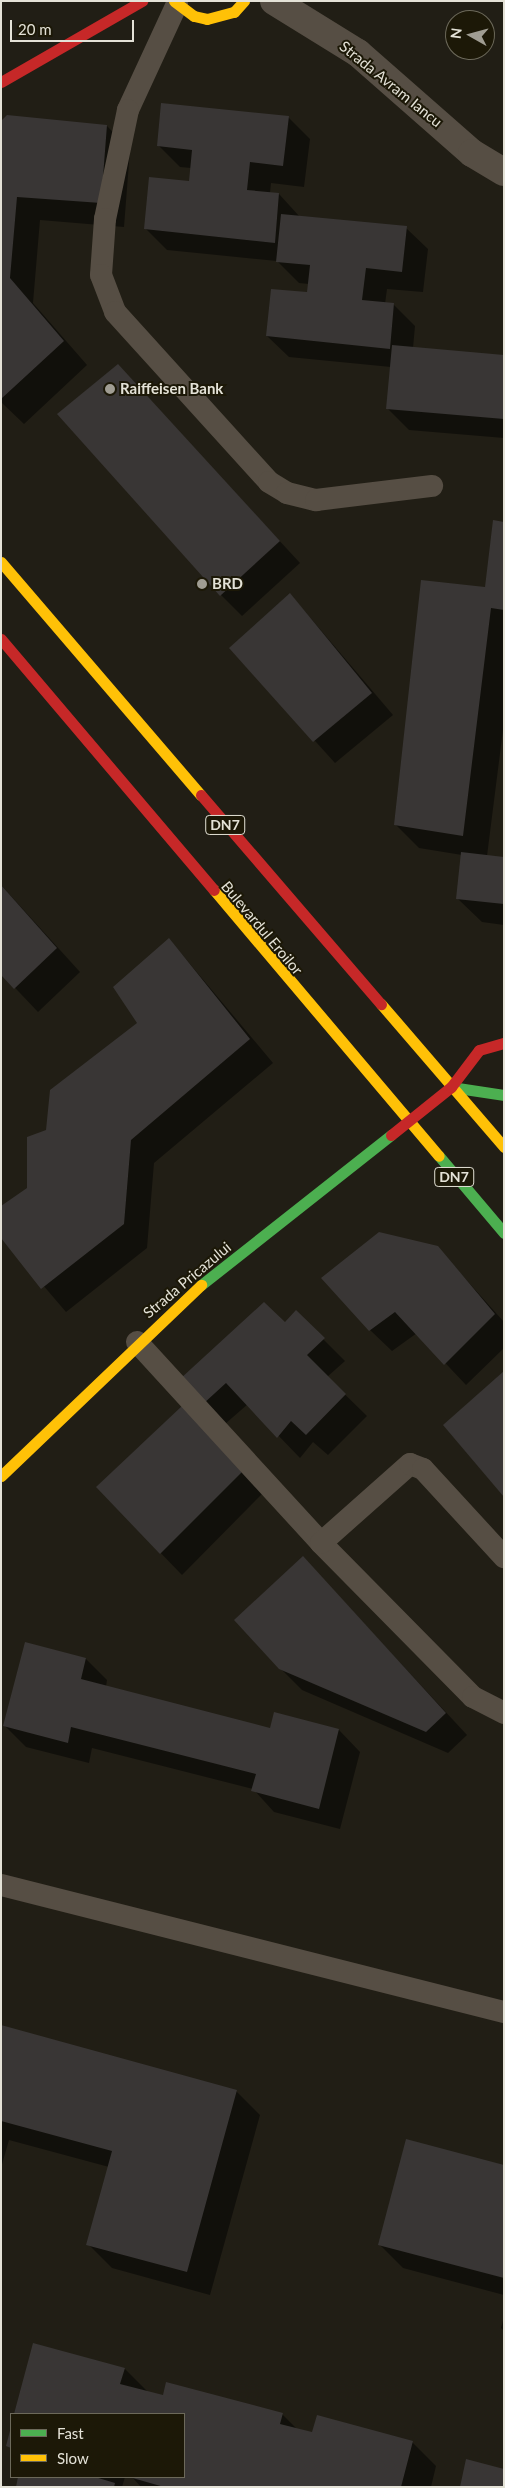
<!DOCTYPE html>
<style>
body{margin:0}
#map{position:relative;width:505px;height:2488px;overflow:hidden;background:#211e15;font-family:Lato,sans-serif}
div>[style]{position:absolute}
.shadow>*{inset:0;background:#0007}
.building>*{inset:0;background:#393635}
.lane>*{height:22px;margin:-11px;padding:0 11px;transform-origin:11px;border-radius:11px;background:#564e44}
.street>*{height:28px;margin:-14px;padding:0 14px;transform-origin:14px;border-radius:14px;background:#564e44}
.fast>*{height:11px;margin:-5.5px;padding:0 5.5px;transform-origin:5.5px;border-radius:5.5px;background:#4caf50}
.slow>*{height:11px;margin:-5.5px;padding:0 5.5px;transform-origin:5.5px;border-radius:5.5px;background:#ffc107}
.jam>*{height:11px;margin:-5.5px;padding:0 5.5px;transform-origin:5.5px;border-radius:5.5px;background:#c62828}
.dots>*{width:14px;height:14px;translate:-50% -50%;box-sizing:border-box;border:2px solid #1c1807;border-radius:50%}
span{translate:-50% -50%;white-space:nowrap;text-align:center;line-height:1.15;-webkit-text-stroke:4px #1c1807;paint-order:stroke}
.shield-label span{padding:1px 4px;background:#1c1807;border:1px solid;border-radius:4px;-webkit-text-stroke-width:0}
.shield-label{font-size:14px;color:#e4e2d7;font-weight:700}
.street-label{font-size:15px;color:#e4e2d7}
.poi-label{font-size:15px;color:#e4e2d7;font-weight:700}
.left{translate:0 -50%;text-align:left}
.frame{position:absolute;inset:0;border:2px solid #e4e2d7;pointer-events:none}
.legend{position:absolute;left:10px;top:2413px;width:175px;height:65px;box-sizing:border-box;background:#1c1807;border:1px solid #6c695a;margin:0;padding:6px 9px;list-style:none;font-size:15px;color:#e4e2d7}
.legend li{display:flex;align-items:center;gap:10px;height:25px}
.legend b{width:25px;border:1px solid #6c695a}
.north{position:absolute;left:445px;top:10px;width:50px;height:50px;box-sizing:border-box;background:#1c1807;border:1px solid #6c695a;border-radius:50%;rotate:277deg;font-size:14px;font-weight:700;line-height:20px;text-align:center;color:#e4e2d7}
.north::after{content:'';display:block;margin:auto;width:18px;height:22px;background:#a09d93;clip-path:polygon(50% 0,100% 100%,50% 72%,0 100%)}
.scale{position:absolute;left:10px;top:20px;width:124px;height:22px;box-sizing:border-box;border:2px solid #e4e2d7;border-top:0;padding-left:6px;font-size:15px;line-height:18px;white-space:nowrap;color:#e4e2d7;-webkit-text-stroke:4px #1c1807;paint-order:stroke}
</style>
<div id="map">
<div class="shadow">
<i style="clip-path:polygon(288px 117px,310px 139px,304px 187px,271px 183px,270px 193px,279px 194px,300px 217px,406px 228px,428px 249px,423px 292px,387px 289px,385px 304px,393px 304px,415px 326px,413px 348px,504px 356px,504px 438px,409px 430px,388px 409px,391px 367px,289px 357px,267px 336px,309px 293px,309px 284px,299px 283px,277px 261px,167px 250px,146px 229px,190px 183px,191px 168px,180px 167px,158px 145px)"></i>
<i style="clip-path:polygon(1px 122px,107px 126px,130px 150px,124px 227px,40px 220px,33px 303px,87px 365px,24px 424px,1px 402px)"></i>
<i style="clip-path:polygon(118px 366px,300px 563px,242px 616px,221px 595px)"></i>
<i style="clip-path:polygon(504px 523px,504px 722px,487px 856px,504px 858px,504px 925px,482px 922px,458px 899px,462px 855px,419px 848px,395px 824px,486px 588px)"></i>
<i style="clip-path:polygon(290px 594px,393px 715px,335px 763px,231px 648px)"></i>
<i style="clip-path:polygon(1px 885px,80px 972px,38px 1012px,1px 973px)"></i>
<i style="clip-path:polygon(169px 939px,273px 1063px,154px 1163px,147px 1248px,66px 1312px,1px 1236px,28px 1188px,47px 1131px,138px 1023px)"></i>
<i style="clip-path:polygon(437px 1247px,504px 1322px,504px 1348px,466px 1385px,417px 1333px,392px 1351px,370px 1330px)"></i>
<i style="clip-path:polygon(296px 1312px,345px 1361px,327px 1377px,367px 1416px,328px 1455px,313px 1442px,300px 1458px,248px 1404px,225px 1424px,204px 1403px)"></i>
<i style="clip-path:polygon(182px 1408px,264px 1492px,182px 1575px,97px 1487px)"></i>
<i style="clip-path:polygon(303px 1558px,467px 1735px,448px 1753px,302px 1690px,280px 1668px)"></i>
<i style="clip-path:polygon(26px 1644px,86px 1659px,107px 1680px,106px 1687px,271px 1729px,339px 1730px,360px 1752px,340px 1829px,274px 1812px,253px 1789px,92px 1748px,89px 1763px,26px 1747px,5px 1726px)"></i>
<i style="clip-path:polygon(1px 2026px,236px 2091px,260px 2115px,210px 2295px,112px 2268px,88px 2244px,109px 2167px,9px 2140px,1px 2168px)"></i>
<i style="clip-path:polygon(504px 2167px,504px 2295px,403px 2268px,379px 2244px)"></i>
<i style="clip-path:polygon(504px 2317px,504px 2331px,501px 2328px)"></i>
<i style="clip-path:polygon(34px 2345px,125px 2369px,148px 2392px,164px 2397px,282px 2414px,297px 2429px,313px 2433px,412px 2442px,436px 2466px,431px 2487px,141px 2487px,132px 2477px,184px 2477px,184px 2414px,15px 2414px)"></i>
<i style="clip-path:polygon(20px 2477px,125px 2477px,122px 2487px,17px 2487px)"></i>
</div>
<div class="building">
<i style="clip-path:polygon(161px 103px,289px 116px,283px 166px,250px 162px,247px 190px,279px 193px,275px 243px,144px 229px,149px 177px,189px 181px,192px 150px,157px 146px)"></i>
<i style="clip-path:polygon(7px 115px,107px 125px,101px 203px,17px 197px,10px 278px,64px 341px,1px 399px,1px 121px)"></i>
<i style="clip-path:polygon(281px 214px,407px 226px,402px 272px,366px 268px,362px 300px,394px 303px,390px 349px,266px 336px,271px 289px,307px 292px,310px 265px,276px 262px)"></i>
<i style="clip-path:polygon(392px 345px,504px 355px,504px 419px,386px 409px)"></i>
<i style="clip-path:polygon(118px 364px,280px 541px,220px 596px,57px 414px)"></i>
<i style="clip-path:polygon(493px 520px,504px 522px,504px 610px,491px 608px,463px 836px,394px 825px,421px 580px,485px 587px)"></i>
<i style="clip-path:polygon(290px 593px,372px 693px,313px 742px,229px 648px)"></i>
<i style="clip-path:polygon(461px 852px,504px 857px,504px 904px,456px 899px)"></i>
<i style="clip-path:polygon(1px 885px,57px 948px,14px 989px,1px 975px)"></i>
<i style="clip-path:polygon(169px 938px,250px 1039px,131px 1140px,124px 1224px,41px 1289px,1px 1238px,1px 1206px,27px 1188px,27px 1137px,46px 1130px,50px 1090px,137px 1023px,113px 987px)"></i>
<i style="clip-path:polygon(379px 1232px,438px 1246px,495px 1314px,444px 1365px,395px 1312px,369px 1331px,321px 1278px)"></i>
<i style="clip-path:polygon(264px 1302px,285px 1322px,296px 1310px,325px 1338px,307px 1355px,346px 1394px,306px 1435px,291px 1421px,277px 1438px,226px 1383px,203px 1404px,180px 1379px)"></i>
<i style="clip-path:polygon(504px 1371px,504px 1497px,443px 1425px)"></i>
<i style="clip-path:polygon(182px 1406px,244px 1470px,160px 1554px,96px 1487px)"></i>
<i style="clip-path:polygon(303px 1556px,446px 1713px,426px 1732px,279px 1669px,234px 1620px)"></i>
<i style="clip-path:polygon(25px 1642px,86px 1658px,81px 1679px,270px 1728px,274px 1712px,339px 1729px,319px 1809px,251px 1791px,256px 1774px,71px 1727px,68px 1743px,3px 1726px)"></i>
<i style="clip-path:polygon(1px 2025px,237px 2090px,187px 2272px,86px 2245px,112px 2151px,1px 2121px)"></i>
<i style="clip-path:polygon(406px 2139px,504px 2165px,504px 2278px,378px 2245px)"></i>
<i style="clip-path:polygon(33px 2343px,125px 2368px,120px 2384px,163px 2395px,166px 2382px,283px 2413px,280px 2424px,312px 2432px,317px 2415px,413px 2441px,401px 2487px,164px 2487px,129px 2477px,184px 2477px,184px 2414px,14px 2414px)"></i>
<i style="clip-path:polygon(11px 2427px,11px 2448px,6px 2446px)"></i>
<i style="clip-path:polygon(466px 2459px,504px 2469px,504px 2487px,460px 2487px)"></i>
<i style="clip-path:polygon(18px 2477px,95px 2477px,115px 2483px,114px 2487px,16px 2487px)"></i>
</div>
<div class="lane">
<i style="left:177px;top:4px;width:117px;rotate:114.8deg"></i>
<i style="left:128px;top:110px;width:111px;rotate:101.9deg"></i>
<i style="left:105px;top:219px;width:56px;rotate:94.1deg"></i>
<i style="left:101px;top:275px;width:40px;rotate:69deg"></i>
<i style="left:115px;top:312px;width:229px;rotate:47.8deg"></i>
<i style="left:269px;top:482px;width:21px;rotate:31deg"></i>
<i style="left:287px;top:493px;width:30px;rotate:14deg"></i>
<i style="left:316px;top:500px;width:117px;rotate:-6.9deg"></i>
<i style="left:137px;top:1342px;width:273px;rotate:47.5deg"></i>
<i style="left:321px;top:1543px;width:216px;rotate:45.4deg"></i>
<i style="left:473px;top:1697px;width:35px;rotate:27deg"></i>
<i style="left:321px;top:1543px;width:119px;rotate:-41.6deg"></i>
<i style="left:410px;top:1464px;width:14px;rotate:21deg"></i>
<i style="left:423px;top:1469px;width:120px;rotate:47.4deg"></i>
<i style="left:1px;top:1885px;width:519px;rotate:14.17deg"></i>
</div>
<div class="street">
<i style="left:274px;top:1px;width:99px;rotate:31.8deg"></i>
<i style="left:358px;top:53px;width:152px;rotate:41.3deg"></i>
<i style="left:472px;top:153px;width:37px;rotate:31deg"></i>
</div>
<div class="fast">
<i style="left:451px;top:1087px;width:54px;rotate:8.6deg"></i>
<i style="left:439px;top:1156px;width:101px;rotate:49.8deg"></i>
<i style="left:201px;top:1285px;width:242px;rotate:-38.3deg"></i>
</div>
<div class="slow">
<i style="left:174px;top:1px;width:25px;rotate:37deg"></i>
<i style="left:194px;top:16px;width:13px;rotate:13deg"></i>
<i style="left:207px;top:19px;width:28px;rotate:-15deg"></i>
<i style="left:234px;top:12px;width:15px;rotate:-48deg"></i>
<i style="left:1px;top:562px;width:307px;rotate:49.4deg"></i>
<i style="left:214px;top:890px;width:348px;rotate:49.8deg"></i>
<i style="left:381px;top:1004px;width:189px;rotate:49.3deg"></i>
<i style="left:1px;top:1476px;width:277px;rotate:-43.7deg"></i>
</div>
<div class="jam">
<i style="left:1px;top:82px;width:163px;rotate:-29.9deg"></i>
<i style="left:1px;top:639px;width:329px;rotate:49.7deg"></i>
<i style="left:201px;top:795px;width:276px;rotate:49.3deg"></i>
<i style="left:391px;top:1135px;width:77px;rotate:-38.7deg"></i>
<i style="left:451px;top:1087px;width:46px;rotate:-52.9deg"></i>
<i style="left:479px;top:1050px;width:26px;rotate:-16deg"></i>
</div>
<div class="dots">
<i style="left:110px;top:389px;background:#a09d93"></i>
<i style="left:202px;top:584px;background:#a09d93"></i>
</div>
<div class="shield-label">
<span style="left:225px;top:825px">DN7</span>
<span style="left:454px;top:1177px">DN7</span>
</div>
<div class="street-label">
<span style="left:391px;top:84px;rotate:39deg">Strada Avram Iancu</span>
<span style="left:262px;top:928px;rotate:50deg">Bulevardul Eroilor</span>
<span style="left:187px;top:1280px;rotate:-40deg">Strada Pricazului</span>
</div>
<div class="poi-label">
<span class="left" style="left:120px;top:389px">Raiffeisen Bank</span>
<span class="left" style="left:212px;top:584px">BRD</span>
</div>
<div class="frame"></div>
<ul class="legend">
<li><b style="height:6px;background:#4caf50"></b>Fast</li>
<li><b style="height:6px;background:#ffc107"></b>Slow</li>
</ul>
<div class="north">N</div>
<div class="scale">20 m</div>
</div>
